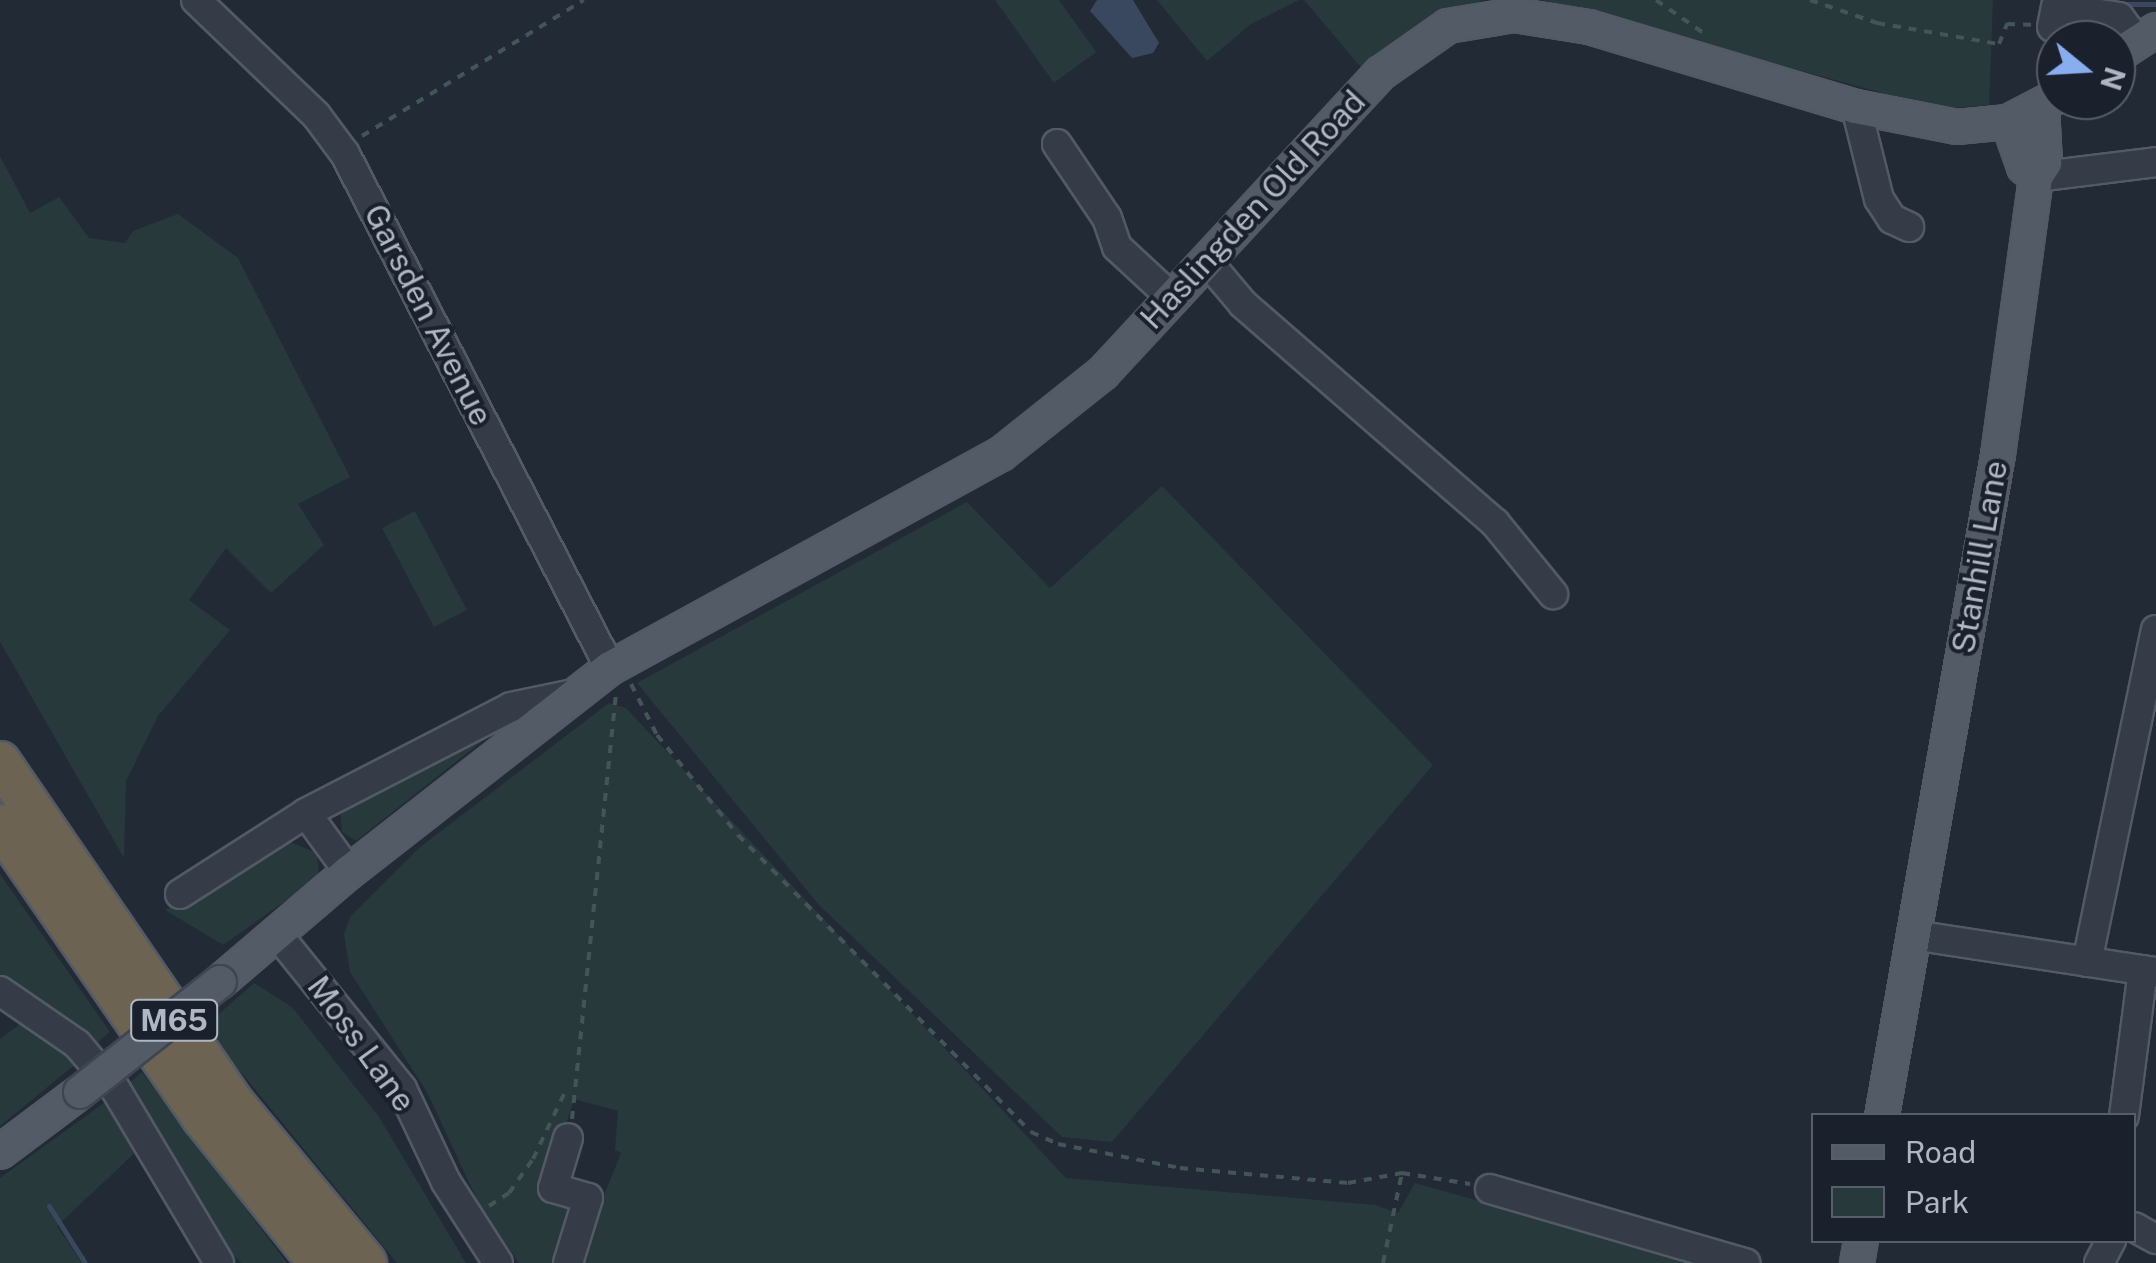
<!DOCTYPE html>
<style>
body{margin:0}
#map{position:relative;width:2156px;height:1263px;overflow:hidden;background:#222a36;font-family:"Public Sans",sans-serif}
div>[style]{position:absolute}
.green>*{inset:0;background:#27393a}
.water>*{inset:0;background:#39485f}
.stream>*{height:5px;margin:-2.5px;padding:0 2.5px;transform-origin:2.5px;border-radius:2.5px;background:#39485f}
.path>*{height:4px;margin-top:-2px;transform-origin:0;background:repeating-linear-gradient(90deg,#445457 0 8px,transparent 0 16px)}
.roads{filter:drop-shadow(2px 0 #535a65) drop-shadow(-2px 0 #535a65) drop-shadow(0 2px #535a65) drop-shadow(0 -2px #535a65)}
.minor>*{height:28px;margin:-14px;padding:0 14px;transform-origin:14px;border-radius:14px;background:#353c47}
.major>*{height:32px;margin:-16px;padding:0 16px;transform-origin:16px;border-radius:16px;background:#535b67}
.highway>*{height:40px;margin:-20px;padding:0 20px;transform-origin:20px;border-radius:20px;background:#6d6353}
.bridges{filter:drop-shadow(2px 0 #3f4551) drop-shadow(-2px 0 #3f4551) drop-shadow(0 2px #3f4551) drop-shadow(0 -2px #3f4551)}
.major-bridge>*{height:32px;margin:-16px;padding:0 16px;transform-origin:16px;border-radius:16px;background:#535b67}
span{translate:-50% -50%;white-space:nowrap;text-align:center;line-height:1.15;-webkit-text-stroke:8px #1b212c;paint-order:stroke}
.shield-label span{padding:2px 8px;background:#1b212c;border:2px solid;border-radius:8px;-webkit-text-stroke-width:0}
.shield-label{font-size:30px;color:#b0b7c4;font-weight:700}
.street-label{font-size:32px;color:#b0b7c4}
.legend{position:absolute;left:1811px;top:1113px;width:325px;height:130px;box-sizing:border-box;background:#1b212c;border:2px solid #575d69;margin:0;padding:12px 18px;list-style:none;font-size:30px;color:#b0b7c4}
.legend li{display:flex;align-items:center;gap:20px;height:50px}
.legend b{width:50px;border:2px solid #575d69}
.north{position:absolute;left:2036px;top:20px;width:100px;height:100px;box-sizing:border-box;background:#1b212c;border:2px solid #575d69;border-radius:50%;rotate:108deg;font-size:28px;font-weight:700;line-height:40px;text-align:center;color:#b0b7c4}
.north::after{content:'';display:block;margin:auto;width:35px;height:45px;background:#89aeef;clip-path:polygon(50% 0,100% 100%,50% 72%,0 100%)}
</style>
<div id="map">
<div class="green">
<i style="clip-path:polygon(995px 0,1059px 0,1096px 52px,1054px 83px)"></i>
<i style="clip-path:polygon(1157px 0,1299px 0,1251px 24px,1207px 61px)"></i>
<i style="clip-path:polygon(1304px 0,1483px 0,1426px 26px,1364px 71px)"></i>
<i style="clip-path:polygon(1542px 0,1993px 0,1989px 105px,1941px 109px)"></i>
<i style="clip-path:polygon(0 156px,30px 213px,59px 197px,89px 238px,125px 243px,133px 231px,178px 214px,238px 258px,350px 477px,298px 504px,324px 545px,271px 593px,226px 548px,189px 600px,230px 630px,158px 716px,126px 781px,124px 858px,0 642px)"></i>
<i style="clip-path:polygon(1162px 486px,1433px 765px,1112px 1142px,1062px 1137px,819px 905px,637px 683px,967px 502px,1050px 588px)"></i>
<i style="clip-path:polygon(415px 511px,467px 610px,434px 627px,382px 528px)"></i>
<i style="clip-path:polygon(609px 703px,626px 708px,1066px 1178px,1375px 1205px,1398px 1213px,1415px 1183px,1700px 1263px,577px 1263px,621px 1153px,615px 1150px,618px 1111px,574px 1099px,544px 1193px,581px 1206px,564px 1263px,519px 1263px,479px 1204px,427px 1092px,350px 972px,344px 934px,350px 917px,420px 847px)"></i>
<i style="clip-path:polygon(495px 731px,356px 841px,342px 832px,340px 810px)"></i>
<i style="clip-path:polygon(288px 841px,317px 853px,319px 877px,223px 945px,165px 910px)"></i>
<i style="clip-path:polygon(0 874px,110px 1032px,92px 1047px,38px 997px,0 975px)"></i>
<i style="clip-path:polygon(254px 983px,292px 1007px,379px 1117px,466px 1263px,397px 1263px,204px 1027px)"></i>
<i style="clip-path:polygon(23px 1022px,77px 1063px,0 1126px,0 1039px)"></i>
<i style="clip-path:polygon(142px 1072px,287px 1263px,241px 1263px,195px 1208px,150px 1119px,126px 1086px)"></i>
<i style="clip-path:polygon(108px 1100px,138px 1150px,57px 1226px,82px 1263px,0 1263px,0 1178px)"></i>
</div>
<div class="water">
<i style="clip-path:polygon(1097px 0,1133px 0,1159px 43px,1153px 53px,1132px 58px,1090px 11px)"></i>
</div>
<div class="stream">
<i style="left:2118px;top:4px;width:38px"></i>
<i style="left:49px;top:1206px;width:67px;rotate:57.7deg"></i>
</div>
<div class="path">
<i style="left:1656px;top:0;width:60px;rotate:34.8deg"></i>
<i style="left:1810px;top:0;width:71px;rotate:18.9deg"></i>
<i style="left:1877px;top:23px;width:124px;rotate:9.8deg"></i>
<i style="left:1999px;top:44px;width:22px;rotate:-68deg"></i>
<i style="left:2007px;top:24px;width:24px;rotate:2deg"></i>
<i style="left:362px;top:136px;width:260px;rotate:-31.5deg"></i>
<i style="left:631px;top:684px;width:57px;rotate:63deg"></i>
<i style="left:657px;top:735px;width:129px;rotate:51deg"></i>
<i style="left:738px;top:835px;width:417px;rotate:45.4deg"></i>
<i style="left:1031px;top:1132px;width:30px;rotate:24deg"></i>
<i style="left:1058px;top:1144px;width:124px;rotate:11.1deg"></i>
<i style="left:1180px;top:1168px;width:169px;rotate:5.1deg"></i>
<i style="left:1348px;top:1183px;width:55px;rotate:-10.5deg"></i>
<i style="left:1402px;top:1173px;width:69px;rotate:9.2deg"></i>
<i style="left:572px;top:1119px;width:425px;rotate:-84.1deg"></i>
<i style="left:489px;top:1206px;width:24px;rotate:-33deg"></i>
<i style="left:509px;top:1193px;width:42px;rotate:-54.8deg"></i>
<i style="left:533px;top:1159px;width:72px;rotate:-64.5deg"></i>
<i style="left:1383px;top:1263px;width:92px;rotate:-78.1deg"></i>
</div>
<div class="roads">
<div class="minor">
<i style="left:196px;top:0;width:166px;rotate:43.8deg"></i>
<i style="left:316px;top:115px;width:49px;rotate:53.4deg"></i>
<i style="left:345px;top:154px;width:578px;rotate:62.73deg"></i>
<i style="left:2052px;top:27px;width:20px;rotate:-79deg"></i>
<i style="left:2056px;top:7px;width:64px;rotate:9deg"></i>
<i style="left:2119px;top:17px;width:31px;rotate:53deg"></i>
<i style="left:1856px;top:107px;width:95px;rotate:76deg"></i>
<i style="left:1879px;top:199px;width:24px;rotate:57deg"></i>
<i style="left:1892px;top:219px;width:19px;rotate:25deg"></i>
<i style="left:1057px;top:144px;width:89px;rotate:56deg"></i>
<i style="left:1107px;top:218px;width:31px;rotate:71deg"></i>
<i style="left:1117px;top:247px;width:75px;rotate:42.8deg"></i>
<i style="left:2036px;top:177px;width:121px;rotate:-7.1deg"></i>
<i style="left:1206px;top:260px;width:57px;rotate:49.9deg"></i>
<i style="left:1243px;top:304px;width:334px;rotate:41deg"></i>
<i style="left:1495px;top:523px;width:92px;rotate:50.8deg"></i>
<i style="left:306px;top:813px;width:73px;rotate:53.9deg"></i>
<i style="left:180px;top:894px;width:150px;rotate:-32.7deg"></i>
<i style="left:306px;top:813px;width:231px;rotate:-27.3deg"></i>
<i style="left:511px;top:707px;width:59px;rotate:-11.7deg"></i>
<i style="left:277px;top:934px;width:199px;rotate:51.1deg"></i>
<i style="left:402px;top:1089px;width:103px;rotate:64.7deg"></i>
<i style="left:446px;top:1182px;width:96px;rotate:57.3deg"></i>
<i style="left:1913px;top:935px;width:246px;rotate:8.7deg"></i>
<i style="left:2087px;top:962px;width:339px;rotate:-78.3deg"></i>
<i style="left:0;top:991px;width:93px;rotate:34.5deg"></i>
<i style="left:77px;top:1044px;width:60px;rotate:49.7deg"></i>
<i style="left:116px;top:1090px;width:201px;rotate:59.2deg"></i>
<i style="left:2124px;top:1116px;width:147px;rotate:-82.6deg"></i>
<i style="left:1490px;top:1189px;width:266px;rotate:16.2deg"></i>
<i style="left:2134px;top:1227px;width:25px;rotate:29deg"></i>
<i style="left:568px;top:1263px;width:68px;rotate:-72.9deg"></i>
<i style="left:588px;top:1198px;width:36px;rotate:-164deg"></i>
<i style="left:553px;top:1188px;width:52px;rotate:-73.3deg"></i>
<i style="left:2099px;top:1263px;width:26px;rotate:-62deg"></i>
</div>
<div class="major">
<i style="left:2116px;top:56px;width:48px;rotate:-33deg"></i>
<i style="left:2008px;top:122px;width:48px;rotate:70.4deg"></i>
<i style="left:2024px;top:167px;width:16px;rotate:40deg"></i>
<i style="left:220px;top:982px;width:170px;rotate:-40.5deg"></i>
<i style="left:349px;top:872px;width:331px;rotate:-38deg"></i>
<i style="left:610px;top:668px;width:446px;rotate:-28.7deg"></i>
<i style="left:1001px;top:454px;width:130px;rotate:-38.5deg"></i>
<i style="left:1103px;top:373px;width:409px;rotate:-47.2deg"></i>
<i style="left:1381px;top:73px;width:82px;rotate:-35deg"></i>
<i style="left:1448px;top:26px;width:67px;rotate:-9.5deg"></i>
<i style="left:1514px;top:15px;width:76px;rotate:9.1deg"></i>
<i style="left:1589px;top:27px;width:279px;rotate:16.7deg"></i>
<i style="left:1856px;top:107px;width:103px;rotate:11.2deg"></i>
<i style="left:1957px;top:127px;width:51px;rotate:-5.6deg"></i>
<i style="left:2008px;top:122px;width:54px;rotate:-27.5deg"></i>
<i style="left:1882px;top:1116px;width:671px;rotate:-80.05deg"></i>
<i style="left:1998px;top:455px;width:281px;rotate:-82.2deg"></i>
<i style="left:2036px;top:177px;width:17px;rotate:-57deg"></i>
<i style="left:2045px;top:163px;width:57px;rotate:-93deg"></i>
<i style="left:0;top:1152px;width:100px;rotate:-36.9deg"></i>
<i style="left:1857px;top:1263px;width:23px;rotate:-80deg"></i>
</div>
<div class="highway">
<i style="left:0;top:762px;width:416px;rotate:55.6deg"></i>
<i style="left:235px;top:1105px;width:205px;rotate:50.3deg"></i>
<i style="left:0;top:825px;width:356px;rotate:55.3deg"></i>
<i style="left:203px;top:1118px;width:186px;rotate:51.3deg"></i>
</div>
</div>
<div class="bridges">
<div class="major-bridge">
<i style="left:80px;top:1092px;width:178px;rotate:-38.2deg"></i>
</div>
</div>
<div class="shield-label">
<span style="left:174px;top:1020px">M65</span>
</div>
<div class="street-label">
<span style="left:1253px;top:210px;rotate:-47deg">Haslingden Old Road</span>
<span style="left:428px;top:315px;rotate:63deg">Garsden Avenue</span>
<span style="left:1980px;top:557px;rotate:-80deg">Stanhill Lane</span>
<span style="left:361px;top:1044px;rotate:54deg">Moss Lane</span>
</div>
<ul class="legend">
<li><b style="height:12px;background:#535b67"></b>Road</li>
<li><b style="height:28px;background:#27393a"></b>Park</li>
</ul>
<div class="north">N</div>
</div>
